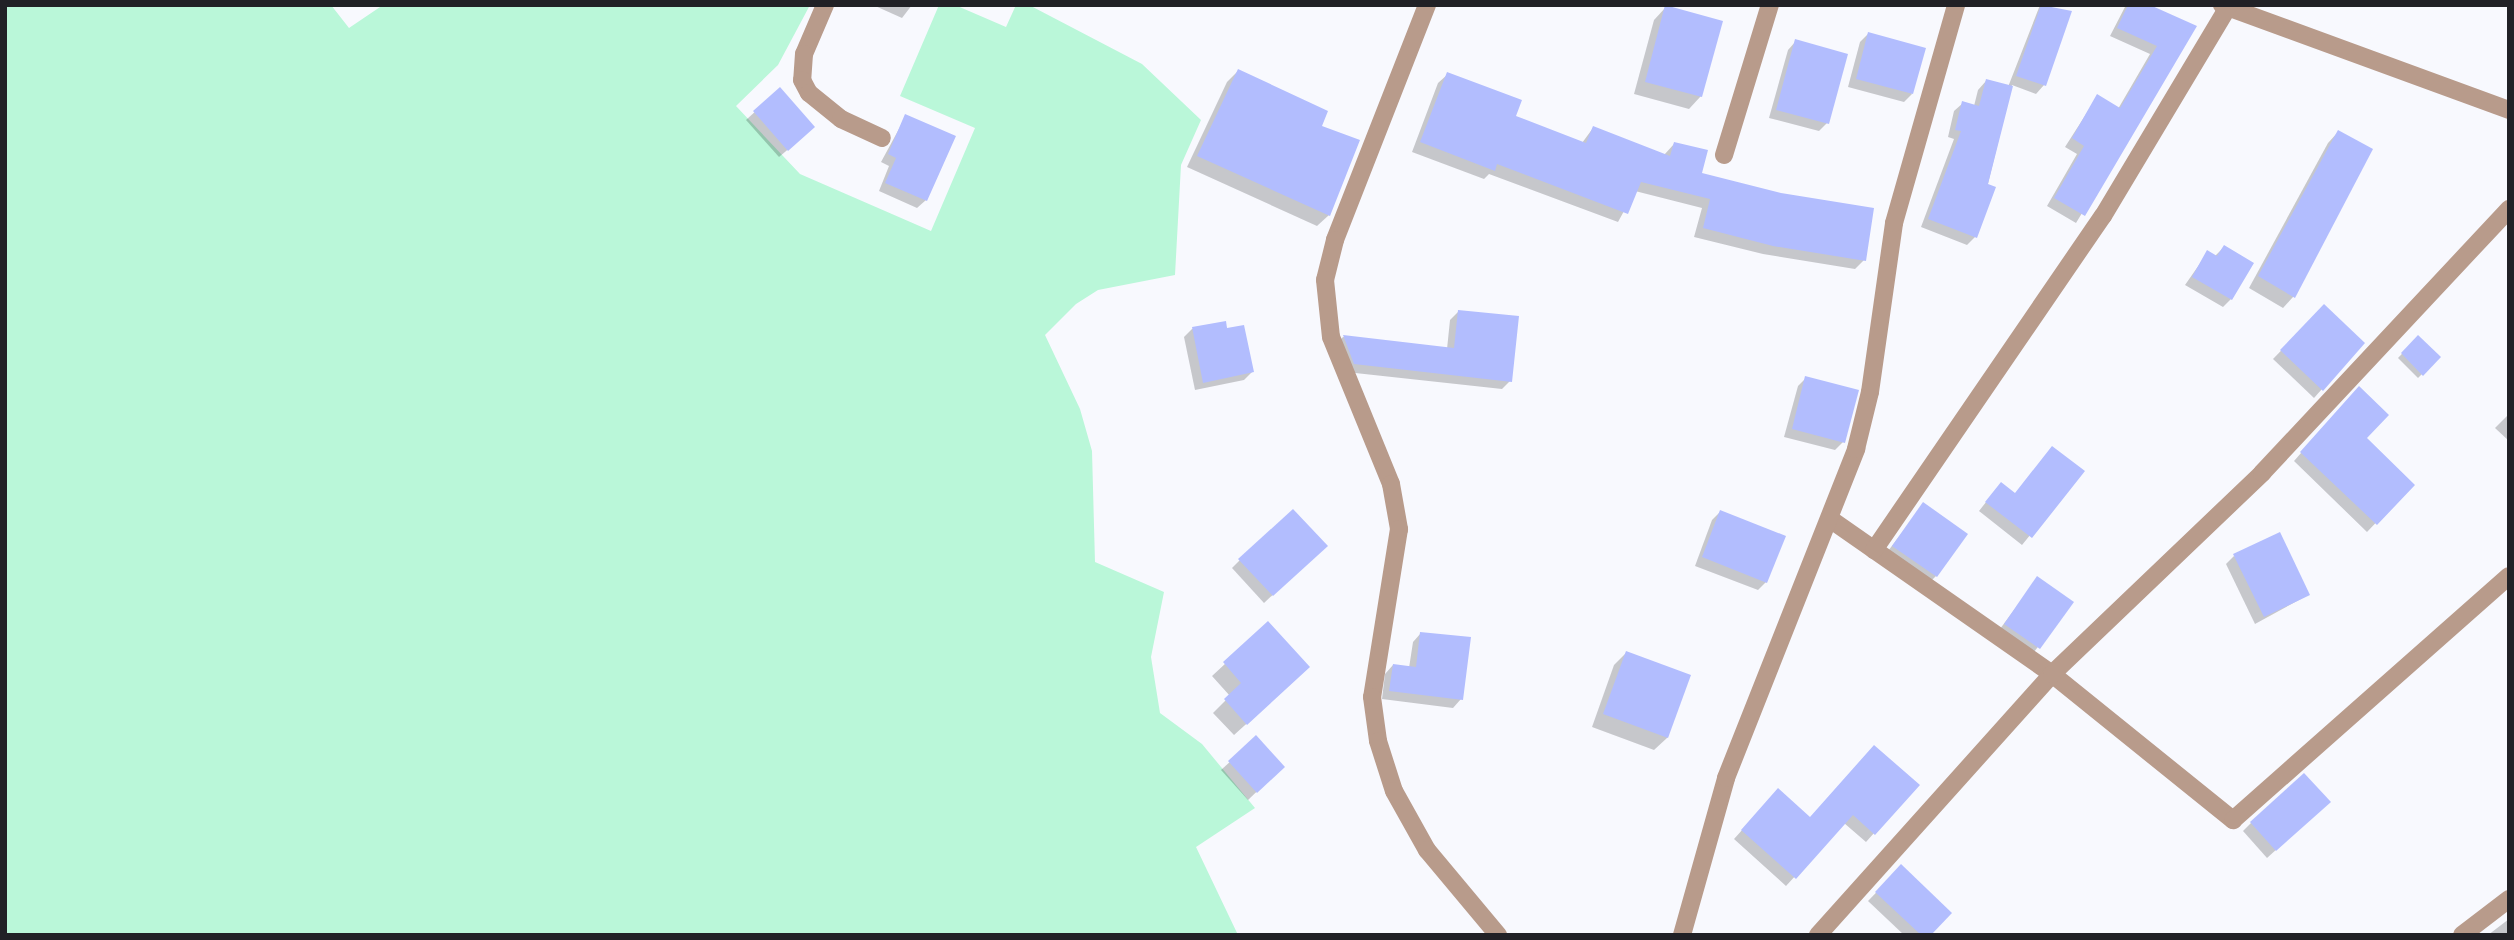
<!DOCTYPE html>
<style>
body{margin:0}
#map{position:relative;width:2514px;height:940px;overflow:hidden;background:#f8f9fe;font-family:"Alegreya Sans",sans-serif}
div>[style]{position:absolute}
.green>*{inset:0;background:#baf7d9}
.shadow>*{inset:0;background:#0003}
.building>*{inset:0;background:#b2bdfe}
.minor>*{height:18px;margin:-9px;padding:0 9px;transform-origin:9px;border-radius:9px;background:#b89b8b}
span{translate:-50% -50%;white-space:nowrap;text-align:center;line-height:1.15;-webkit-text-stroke:5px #fff;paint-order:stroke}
.frame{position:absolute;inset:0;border:7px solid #212126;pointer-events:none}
</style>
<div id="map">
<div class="green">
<i style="clip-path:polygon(5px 5px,331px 5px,349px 28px,383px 5px,810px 5px,778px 65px,736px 106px,800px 174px,931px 231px,975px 128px,900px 96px,939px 5px,955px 5px,1006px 27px,1016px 5px,1029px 5px,1142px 64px,1201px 120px,1181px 165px,1175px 275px,1098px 290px,1076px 304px,1045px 335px,1080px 409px,1092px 451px,1095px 562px,1164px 592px,1151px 657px,1160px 713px,1202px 744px,1255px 808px,1196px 847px,1238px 935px,5px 935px)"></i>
</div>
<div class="shadow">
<i style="clip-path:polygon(873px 5px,912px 5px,902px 18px)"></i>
<i style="clip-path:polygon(2040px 5px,2070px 12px,2044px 85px,2036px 94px,2012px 85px,1975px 237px,1967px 245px,1921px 227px,1954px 139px,1948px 137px,1954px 111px,1963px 103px,1974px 106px,1978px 90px,1986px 81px,2008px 87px)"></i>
<i style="clip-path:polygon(2126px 5px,2146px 5px,2195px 27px,2076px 223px,2047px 206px,2077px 154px,2065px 147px,2097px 97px,2118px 109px,2150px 54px,2110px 36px)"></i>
<i style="clip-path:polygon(1666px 7px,1701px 96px,1689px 109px,1634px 94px,1654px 20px)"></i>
<i style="clip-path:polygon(1868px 34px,1912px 94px,1904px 102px,1848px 87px,1860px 42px)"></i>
<i style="clip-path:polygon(1796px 41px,1827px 123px,1819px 131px,1769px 118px,1788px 50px)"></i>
<i style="clip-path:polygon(1238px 71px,1329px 215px,1317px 226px,1187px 167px,1227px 82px)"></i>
<i style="clip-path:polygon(1448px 74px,1513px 117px,1582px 143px,1593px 128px,1664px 155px,1674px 144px,1700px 174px,1781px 195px,1864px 260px,1855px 269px,1763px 254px,1694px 237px,1702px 208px,1635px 191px,1618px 222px,1489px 174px,1484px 179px,1412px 152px,1438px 83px)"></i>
<i style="clip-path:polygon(780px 89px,805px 135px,779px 157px,746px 120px)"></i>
<i style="clip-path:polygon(906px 116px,926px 200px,917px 208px,879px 191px,889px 166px,881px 162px)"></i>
<i style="clip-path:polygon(2338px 132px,2293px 297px,2283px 308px,2249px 288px,2328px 143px)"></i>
<i style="clip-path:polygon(2224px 247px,2231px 299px,2223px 307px,2185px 285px,2208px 252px,2215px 256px)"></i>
<i style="clip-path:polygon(2324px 306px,2363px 343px,2314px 398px,2273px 359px)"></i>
<i style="clip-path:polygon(1458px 312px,1510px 381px,1502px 389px,1346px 372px,1335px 345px,1343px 337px,1447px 349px,1450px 320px)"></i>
<i style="clip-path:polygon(1224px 323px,1252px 372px,1244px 380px,1195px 390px,1184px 337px,1192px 329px)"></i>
<i style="clip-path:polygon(2418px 337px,2439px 357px,2418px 378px,2398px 358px)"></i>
<i style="clip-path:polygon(1806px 378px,1843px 442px,1835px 450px,1784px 437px,1798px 386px)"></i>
<i style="clip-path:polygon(2351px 396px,2364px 438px,2412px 485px,2367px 532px,2294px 461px)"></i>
<i style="clip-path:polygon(2509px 414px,2509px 441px,2495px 428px)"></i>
<i style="clip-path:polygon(2082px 471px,2022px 545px,1979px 511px,1994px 492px,2014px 494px)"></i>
<i style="clip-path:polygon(1923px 505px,1936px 576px,1928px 584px,1885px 555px)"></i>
<i style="clip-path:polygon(1720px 512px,1766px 582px,1758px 590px,1695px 566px,1712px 520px)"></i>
<i style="clip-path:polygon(1317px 554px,1264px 603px,1232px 568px,1240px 560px)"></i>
<i style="clip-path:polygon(2234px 556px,2308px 595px,2255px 624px,2226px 564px)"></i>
<i style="clip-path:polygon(2037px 579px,2071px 603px,2031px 656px,1997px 633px)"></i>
<i style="clip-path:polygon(1268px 624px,1296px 679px,1234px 735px,1213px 713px,1230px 696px,1212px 676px)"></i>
<i style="clip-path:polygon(1421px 633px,1461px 699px,1453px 708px,1382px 699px,1385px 674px,1393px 665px,1409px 668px,1413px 642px)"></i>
<i style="clip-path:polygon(1626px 653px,1689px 676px,1667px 738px,1654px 750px,1592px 727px,1614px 665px)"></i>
<i style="clip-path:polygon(1256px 738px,1274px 775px,1248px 800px,1221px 770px)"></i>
<i style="clip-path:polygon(1917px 785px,1866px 842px,1844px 823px,1786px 886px,1734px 839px,1770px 799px,1810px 819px)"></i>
<i style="clip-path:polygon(2320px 810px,2267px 858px,2243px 831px,2251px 823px)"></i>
<i style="clip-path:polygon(1901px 867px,1929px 935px,1904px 935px,1868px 901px)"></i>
<i style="clip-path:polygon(2509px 919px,2509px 935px,2488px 935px)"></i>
</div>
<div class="building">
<i style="clip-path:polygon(1665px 5px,1723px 21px,1702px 97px,1645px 82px)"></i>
<i style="clip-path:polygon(2041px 5px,2072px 11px,2046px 86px,2016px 76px)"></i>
<i style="clip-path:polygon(2128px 5px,2150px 5px,2197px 26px,2085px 216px,2054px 198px,2084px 146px,2072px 138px,2097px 94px,2120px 108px,2157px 46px,2117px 28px)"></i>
<i style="clip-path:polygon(1868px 32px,1926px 48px,1913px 94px,1856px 79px)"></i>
<i style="clip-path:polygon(1795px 39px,1848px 54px,1829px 124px,1776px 110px)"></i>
<i style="clip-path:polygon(1238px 69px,1328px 111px,1322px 126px,1360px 140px,1330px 216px,1197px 156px)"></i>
<i style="clip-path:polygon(1447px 72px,1522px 100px,1516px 116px,1586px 143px,1593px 126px,1670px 156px,1674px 142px,1708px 150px,1702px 173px,1781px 193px,1874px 208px,1866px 261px,1773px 246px,1703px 228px,1710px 199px,1641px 182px,1628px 214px,1497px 164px,1495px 171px,1420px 142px)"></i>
<i style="clip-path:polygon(1986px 79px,2013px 86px,1988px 184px,1996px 187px,1977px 238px,1928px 219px,1961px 131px,1955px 130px,1962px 101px,1979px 106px)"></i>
<i style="clip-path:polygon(780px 87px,815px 127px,788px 151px,753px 111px)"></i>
<i style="clip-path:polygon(905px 114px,956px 136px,927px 201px,885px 183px,896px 158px,888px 154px)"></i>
<i style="clip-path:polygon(2338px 130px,2373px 149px,2295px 298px,2258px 276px)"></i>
<i style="clip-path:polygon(2224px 245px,2254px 263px,2232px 300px,2192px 277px,2207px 250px,2217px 256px)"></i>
<i style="clip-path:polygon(2324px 304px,2365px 343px,2323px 391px,2280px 350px)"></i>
<i style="clip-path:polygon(1458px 310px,1519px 316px,1512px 382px,1354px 364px,1343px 335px,1454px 348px)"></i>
<i style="clip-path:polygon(1226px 321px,1227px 328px,1244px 325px,1254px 372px,1203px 383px,1192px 327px)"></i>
<i style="clip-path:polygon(2418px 335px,2441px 357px,2423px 376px,2401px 353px)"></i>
<i style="clip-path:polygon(1805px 376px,1859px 390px,1845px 443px,1792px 429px)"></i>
<i style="clip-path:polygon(2359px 386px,2389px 415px,2367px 438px,2415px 485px,2377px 525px,2300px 452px)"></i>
<i style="clip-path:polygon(2052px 446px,2085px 471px,2032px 538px,1985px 502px,2001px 482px,2015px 493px)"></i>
<i style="clip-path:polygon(1923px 502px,1968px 534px,1937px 577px,1892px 546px)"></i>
<i style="clip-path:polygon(1293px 509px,1328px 546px,1273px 596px,1238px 559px)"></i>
<i style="clip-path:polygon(1720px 510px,1786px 536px,1767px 583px,1702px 557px)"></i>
<i style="clip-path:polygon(2280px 532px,2310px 595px,2264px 617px,2233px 554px)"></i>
<i style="clip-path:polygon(2037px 576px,2074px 602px,2040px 649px,2004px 624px)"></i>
<i style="clip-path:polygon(1268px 621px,1310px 667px,1247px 725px,1224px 699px,1241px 683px,1223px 662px)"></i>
<i style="clip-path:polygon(1420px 632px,1471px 637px,1463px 700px,1389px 691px,1393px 664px,1416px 667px)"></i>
<i style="clip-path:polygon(1626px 651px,1691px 675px,1668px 738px,1603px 714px)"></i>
<i style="clip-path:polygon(1256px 735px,1285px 767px,1257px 793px,1228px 761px)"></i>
<i style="clip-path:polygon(1874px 745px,1920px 785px,1875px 835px,1853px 815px,1796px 879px,1741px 830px,1778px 788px,1810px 817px)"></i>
<i style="clip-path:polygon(2304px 773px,2331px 802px,2276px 851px,2250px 822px)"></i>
<i style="clip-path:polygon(1901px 864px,1952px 913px,1931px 935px,1921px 935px,1875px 892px)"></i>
</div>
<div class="minor">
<i style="left:825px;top:5px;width:53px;rotate:113.2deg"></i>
<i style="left:804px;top:54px;width:26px;rotate:94deg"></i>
<i style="left:802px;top:80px;width:15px;rotate:62deg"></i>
<i style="left:809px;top:93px;width:41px;rotate:39.1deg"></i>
<i style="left:841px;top:119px;width:45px;rotate:24.9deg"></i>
<i style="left:1427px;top:5px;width:252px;rotate:111.4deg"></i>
<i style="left:1335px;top:240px;width:41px;rotate:104deg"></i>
<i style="left:1325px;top:280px;width:57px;rotate:84deg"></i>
<i style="left:1331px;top:337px;width:159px;rotate:67.8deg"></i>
<i style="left:1391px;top:484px;width:46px;rotate:79.9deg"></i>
<i style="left:1399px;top:529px;width:170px;rotate:99.1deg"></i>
<i style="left:1372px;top:697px;width:44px;rotate:82.2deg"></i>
<i style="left:1378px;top:741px;width:52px;rotate:72.3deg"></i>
<i style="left:1394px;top:791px;width:68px;rotate:60.8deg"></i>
<i style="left:1427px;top:850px;width:111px;rotate:50.1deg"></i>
<i style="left:2222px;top:5px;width:306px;rotate:20.1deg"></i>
<i style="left:1724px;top:155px;width:157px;rotate:-73deg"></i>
<i style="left:1830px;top:519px;width:271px;rotate:34.9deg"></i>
<i style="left:2052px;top:674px;width:233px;rotate:38.9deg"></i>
<i style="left:2233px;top:820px;width:368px;rotate:-41.5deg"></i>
<i style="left:1874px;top:550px;width:405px;rotate:-55.6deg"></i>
<i style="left:2103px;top:216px;width:244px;rotate:-59.1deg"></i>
<i style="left:1682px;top:935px;width:163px;rotate:-74.3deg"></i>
<i style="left:1726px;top:778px;width:354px;rotate:-68.4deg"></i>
<i style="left:1856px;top:449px;width:59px;rotate:-76.2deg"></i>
<i style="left:1870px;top:392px;width:171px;rotate:-81.9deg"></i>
<i style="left:1894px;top:223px;width:227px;rotate:-74.1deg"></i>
<i style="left:1818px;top:935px;width:351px;rotate:-48.1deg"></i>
<i style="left:2052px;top:674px;width:291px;rotate:-43.7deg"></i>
<i style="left:2262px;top:473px;width:362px;rotate:-46.9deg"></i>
<i style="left:2462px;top:935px;width:59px;rotate:-37.5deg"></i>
</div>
<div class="frame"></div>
</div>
